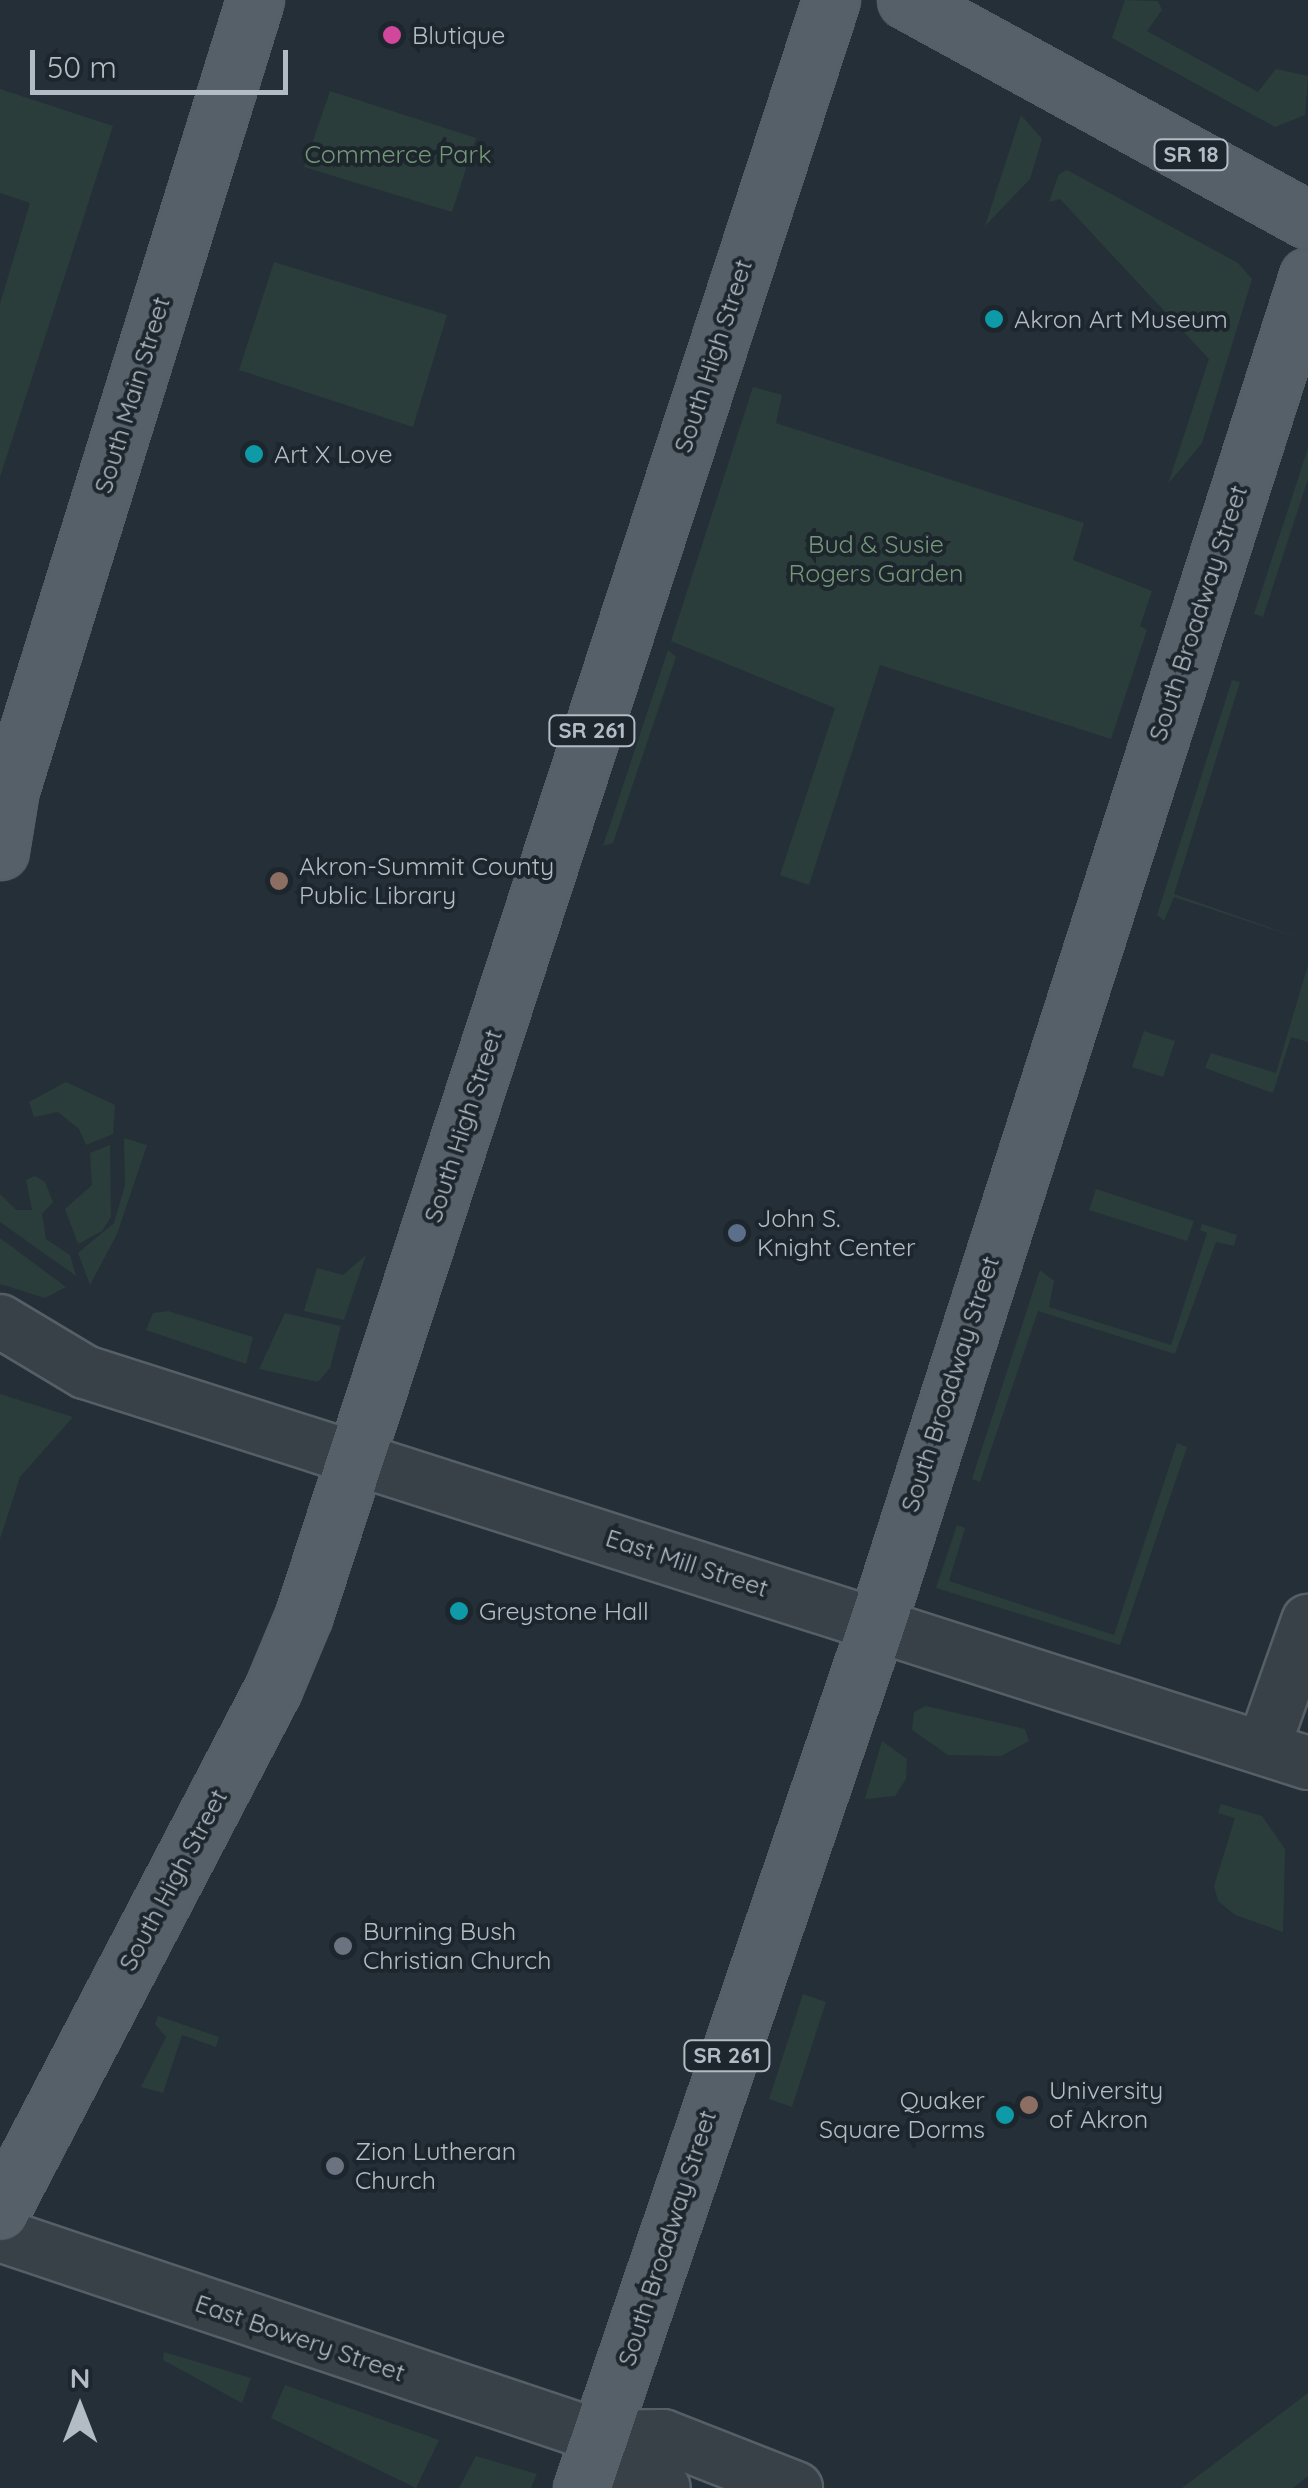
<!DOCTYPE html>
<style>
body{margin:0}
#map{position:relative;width:1308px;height:2488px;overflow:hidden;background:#252f38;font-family:Quicksand,sans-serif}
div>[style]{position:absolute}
.green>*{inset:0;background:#2a3d3a}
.roads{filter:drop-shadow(2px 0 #565f66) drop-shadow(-2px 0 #565f66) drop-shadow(0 2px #565f66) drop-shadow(0 -2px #565f66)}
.minor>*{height:52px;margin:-26px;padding:0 26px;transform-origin:26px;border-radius:26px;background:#384148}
.major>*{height:55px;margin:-27.5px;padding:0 27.5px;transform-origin:27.5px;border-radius:27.5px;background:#566068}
.dots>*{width:28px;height:28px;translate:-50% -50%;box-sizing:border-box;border:5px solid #1d262d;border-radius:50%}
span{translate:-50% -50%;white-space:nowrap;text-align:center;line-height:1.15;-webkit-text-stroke:8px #1d262d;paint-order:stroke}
.shield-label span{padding:2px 8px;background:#1d262d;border:2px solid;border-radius:8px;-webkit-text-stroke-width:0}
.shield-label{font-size:22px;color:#b3bcc4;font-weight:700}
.poi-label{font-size:25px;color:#b3bcc4}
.left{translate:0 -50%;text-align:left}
.right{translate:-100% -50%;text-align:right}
.park-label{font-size:25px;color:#749777}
.street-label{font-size:25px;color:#b3bcc4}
.north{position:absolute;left:30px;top:2358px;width:100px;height:100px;-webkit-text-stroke:8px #1d262d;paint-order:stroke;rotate:0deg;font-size:28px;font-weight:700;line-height:40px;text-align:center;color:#b3bcc4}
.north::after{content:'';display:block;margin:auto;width:35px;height:45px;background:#b3bcc4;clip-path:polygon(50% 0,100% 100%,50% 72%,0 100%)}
.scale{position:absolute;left:30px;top:50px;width:258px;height:45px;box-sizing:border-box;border:5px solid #b3bcc4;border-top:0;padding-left:12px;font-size:30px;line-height:35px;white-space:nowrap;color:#b3bcc4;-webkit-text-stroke:8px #1d262d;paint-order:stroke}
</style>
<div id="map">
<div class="green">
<i style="clip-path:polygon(1125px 0,1158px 1px,1162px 10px,1147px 31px,1258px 92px,1276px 69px,1308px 76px,1305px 115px,1275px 127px,1112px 38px)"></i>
<i style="clip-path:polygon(0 89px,113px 126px,0 477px,0 304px,30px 203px,0 193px)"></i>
<i style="clip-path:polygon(330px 91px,476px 138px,452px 212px,304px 167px)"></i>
<i style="clip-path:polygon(1021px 115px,1042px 139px,1030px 179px,985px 226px)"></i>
<i style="clip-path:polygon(1067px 170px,1238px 263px,1252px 279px,1202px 443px,1168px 484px,1209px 359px,1060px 199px,1049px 202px,1059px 174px)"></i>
<i style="clip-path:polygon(274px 262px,447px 315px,413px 427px,239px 370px)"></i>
<i style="clip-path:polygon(753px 387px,782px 395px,776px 423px,1084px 523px,1073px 560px,1152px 591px,1140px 626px,1147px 630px,1111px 739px,880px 665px,809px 885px,780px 875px,835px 708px,671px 641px)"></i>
<i style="clip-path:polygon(1308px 448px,1308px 479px,1263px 617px,1254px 614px)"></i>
<i style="clip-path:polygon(668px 650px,676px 657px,613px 843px,603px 846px)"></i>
<i style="clip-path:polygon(1232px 680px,1240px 682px,1174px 894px,1308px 941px,1174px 897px,1164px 921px,1157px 915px)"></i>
<i style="clip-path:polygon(1308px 965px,1308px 1042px,1291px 1037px,1273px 1093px,1205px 1068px,1211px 1053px,1276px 1073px)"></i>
<i style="clip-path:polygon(1144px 1031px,1175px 1041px,1163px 1077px,1132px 1067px)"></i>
<i style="clip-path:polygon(66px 1082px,115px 1105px,113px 1134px,86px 1145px,79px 1129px,58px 1112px,34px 1117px,29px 1102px)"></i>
<i style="clip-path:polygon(124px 1138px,147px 1145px,117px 1234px,90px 1285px,78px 1253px,114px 1223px,125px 1185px)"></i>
<i style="clip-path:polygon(110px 1145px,111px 1217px,102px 1231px,78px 1244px,65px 1209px,92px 1185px,90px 1153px)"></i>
<i style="clip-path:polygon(35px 1176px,45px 1182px,53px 1202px,42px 1214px,46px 1239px,70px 1255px,76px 1276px,0 1222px,0 1194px,16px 1210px,32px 1210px,26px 1180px)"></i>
<i style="clip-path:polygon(1096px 1189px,1194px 1221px,1187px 1241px,1089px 1210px)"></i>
<i style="clip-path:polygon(1202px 1224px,1237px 1235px,1234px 1246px,1216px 1242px,1175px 1354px,1038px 1311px,980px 1482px,972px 1479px,1040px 1270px,1054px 1281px,1049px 1307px,1171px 1345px,1207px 1233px,1200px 1230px)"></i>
<i style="clip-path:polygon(0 1238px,66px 1287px,45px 1298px,0 1284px)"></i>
<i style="clip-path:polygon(366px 1255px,344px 1320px,304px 1311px,317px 1268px,343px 1275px)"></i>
<i style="clip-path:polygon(168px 1311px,253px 1337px,246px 1364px,146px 1330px,153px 1313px)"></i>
<i style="clip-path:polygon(285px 1313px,341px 1326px,330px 1368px,318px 1382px,259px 1369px)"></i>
<i style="clip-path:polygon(0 1394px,73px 1417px,20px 1477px,0 1539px)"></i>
<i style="clip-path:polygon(1177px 1443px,1187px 1447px,1120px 1645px,936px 1588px,957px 1525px,965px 1528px,949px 1581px,1114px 1635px)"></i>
<i style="clip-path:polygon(926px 1706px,1025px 1729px,1029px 1741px,1001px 1756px,948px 1755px,912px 1730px,914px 1712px)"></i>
<i style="clip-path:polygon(882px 1741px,907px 1759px,906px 1779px,895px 1796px,865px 1799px)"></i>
<i style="clip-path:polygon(1221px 1804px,1262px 1816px,1285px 1849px,1283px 1932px,1235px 1915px,1218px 1901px,1214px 1886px,1235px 1818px,1218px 1813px)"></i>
<i style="clip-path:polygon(803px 1994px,826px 2002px,792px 2107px,769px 2099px)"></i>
<i style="clip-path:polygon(158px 2016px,219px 2037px,216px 2047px,182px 2035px,163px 2093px,141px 2087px,166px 2037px,155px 2024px)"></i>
<i style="clip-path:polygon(164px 2352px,251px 2378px,242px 2403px,163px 2360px)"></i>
<i style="clip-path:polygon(285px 2385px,439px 2440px,416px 2488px,271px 2418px)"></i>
<i style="clip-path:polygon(1308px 2393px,1308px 2476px,1293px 2488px,1182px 2488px)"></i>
<i style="clip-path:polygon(476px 2456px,537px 2474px,531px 2488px,459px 2488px)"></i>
</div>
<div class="roads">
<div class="minor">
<i style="left:0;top:1321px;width:99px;rotate:31deg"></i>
<i style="left:85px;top:1372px;width:1284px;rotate:17.73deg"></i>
<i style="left:1263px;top:1748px;width:135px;rotate:-70.5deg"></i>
<i style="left:0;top:2235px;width:634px;rotate:18.58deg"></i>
<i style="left:601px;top:2437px;width:62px;rotate:-0.9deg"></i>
<i style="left:663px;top:2436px;width:143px;rotate:21.4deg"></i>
<i style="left:601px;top:2437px;width:50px;rotate:47.4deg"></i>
<i style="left:635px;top:2474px;width:32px;rotate:26deg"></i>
</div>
<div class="major">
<i style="left:906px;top:0;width:458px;rotate:28.7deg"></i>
<i style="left:0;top:851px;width:62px;rotate:-80.7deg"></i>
<i style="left:10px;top:790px;width:827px;rotate:-72.77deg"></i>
<i style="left:0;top:2212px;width:590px;rotate:-62.44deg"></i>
<i style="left:273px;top:1689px;width:80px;rotate:-67.3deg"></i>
<i style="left:304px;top:1615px;width:1699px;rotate:-71.93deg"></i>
<i style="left:582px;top:2488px;width:911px;rotate:-71.17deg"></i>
<i style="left:876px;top:1626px;width:1417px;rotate:-72.26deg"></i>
</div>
</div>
<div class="dots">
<i style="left:392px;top:35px;background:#d1479c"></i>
<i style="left:994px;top:319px;background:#0f9aa8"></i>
<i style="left:254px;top:454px;background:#0f9aa8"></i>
<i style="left:279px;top:881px;background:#8d6e63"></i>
<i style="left:737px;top:1233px;background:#5c6f8a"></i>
<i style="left:459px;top:1611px;background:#0f9aa8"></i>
<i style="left:343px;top:1946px;background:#6b7280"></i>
<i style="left:1029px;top:2105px;background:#8d6e63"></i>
<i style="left:1005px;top:2115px;background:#0f9aa8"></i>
<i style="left:335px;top:2166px;background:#6b7280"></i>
</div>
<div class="shield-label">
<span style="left:1191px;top:155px">SR 18</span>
<span style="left:592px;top:731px">SR 261</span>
<span style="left:727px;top:2056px">SR 261</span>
</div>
<div class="poi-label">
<span class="left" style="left:412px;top:35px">Blutique</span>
<span class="left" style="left:1014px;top:319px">Akron Art Museum</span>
<span class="left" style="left:274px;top:454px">Art X Love</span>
<span class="left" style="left:299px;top:881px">Akron-Summit County<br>Public Library</span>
<span class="left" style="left:757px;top:1233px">John S.<br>Knight Center</span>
<span class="left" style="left:479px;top:1611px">Greystone Hall</span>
<span class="left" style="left:363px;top:1946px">Burning Bush<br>Christian Church</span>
<span class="left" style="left:1049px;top:2105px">University<br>of Akron</span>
<span class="right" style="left:985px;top:2115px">Quaker<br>Square Dorms</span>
<span class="left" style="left:355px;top:2166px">Zion Lutheran<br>Church</span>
</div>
<div class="park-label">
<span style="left:398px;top:154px">Commerce Park</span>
<span style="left:876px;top:559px">Bud &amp; Susie<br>Rogers Garden</span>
</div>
<div class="street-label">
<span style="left:713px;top:356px;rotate:-72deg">South High Street</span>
<span style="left:132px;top:395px;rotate:-73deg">South Main Street</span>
<span style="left:1198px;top:613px;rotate:-72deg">South Broadway Street</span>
<span style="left:463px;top:1126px;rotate:-72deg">South High Street</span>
<span style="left:950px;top:1384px;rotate:-72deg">South Broadway Street</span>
<span style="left:687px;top:1563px;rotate:18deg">East Mill Street</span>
<span style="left:173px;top:1880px;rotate:-62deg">South High Street</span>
<span style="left:667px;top:2238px;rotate:-72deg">South Broadway Street</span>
<span style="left:300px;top:2338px;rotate:19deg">East Bowery Street</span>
</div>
<div class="north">N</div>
<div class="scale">50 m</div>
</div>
